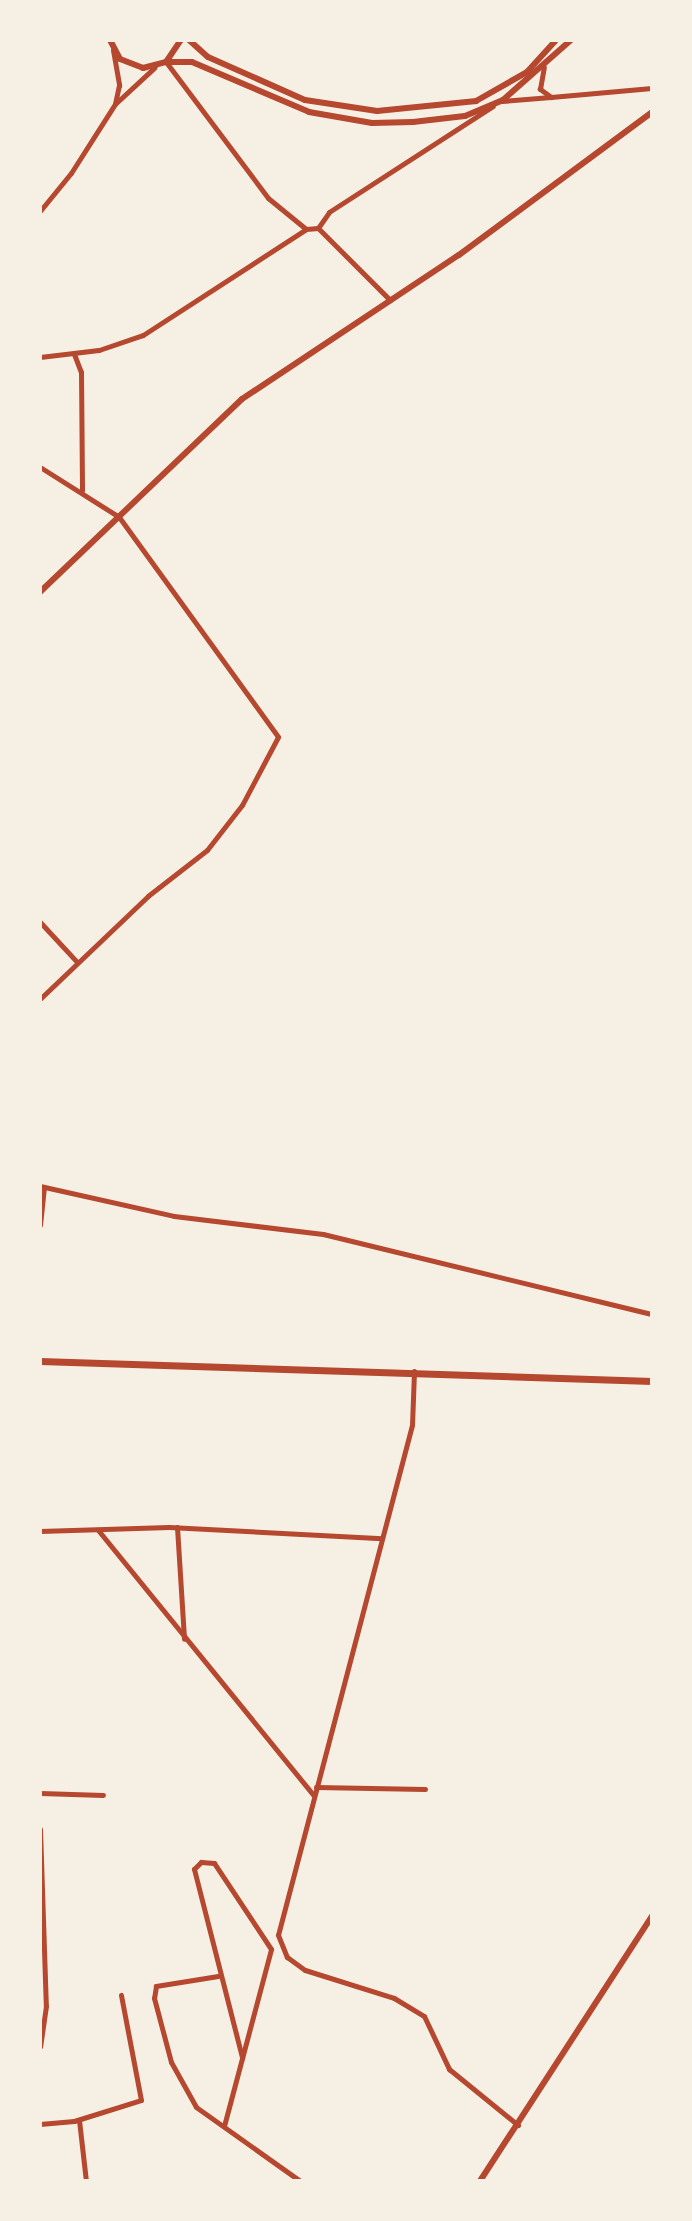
<!DOCTYPE html>
<style>
body{margin:0}
#map{position:relative;width:692px;height:2221px;overflow:hidden;background:#f6efe4;font-family:"Noto Sans",sans-serif}
div>[style]{position:absolute}
.minor>*{height:5px;margin:-2.5px;padding:0 2.5px;transform-origin:2.5px;border-radius:2.5px;background:#b5482f}
.tertiary>*{height:6px;margin:-3px;padding:0 3px;transform-origin:3px;border-radius:3px;background:#b5482f}
.secondary>*{height:7px;margin:-3.5px;padding:0 3.5px;transform-origin:3.5px;border-radius:3.5px;background:#b5482f}
span{translate:-50% -50%;white-space:nowrap;text-align:center;line-height:1.15;-webkit-text-stroke:7px #f6efe4;paint-order:stroke}
.frame{position:absolute;inset:0;border:42px solid #f6efe4;pointer-events:none}
</style>
<div id="map">
<div class="minor">
<i style="left:113px;top:50px;width:36px;rotate:80deg"></i>
<i style="left:119px;top:85px;width:19px;rotate:102deg"></i>
<i style="left:115px;top:104px;width:54px;rotate:-42.8deg"></i>
<i style="left:166px;top:62px;width:170px;rotate:53.1deg"></i>
<i style="left:268px;top:198px;width:49px;rotate:39.2deg"></i>
<i style="left:551px;top:97px;width:101px;rotate:-5.1deg"></i>
<i style="left:502px;top:101px;width:49px;rotate:-4.7deg"></i>
<i style="left:551px;top:97px;width:14px;rotate:-144deg"></i>
<i style="left:540px;top:89px;width:22px;rotate:-80deg"></i>
<i style="left:40px;top:211px;width:49px;rotate:-50.8deg"></i>
<i style="left:71px;top:173px;width:82px;rotate:-57.5deg"></i>
<i style="left:318px;top:228px;width:19px;rotate:-55deg"></i>
<i style="left:329px;top:212px;width:195px;rotate:-32.9deg"></i>
<i style="left:74px;top:354px;width:19px;rotate:69deg"></i>
<i style="left:81px;top:372px;width:118px;rotate:89.5deg"></i>
<i style="left:40px;top:357px;width:59px;rotate:-6.8deg"></i>
<i style="left:99px;top:350px;width:46px;rotate:-18.8deg"></i>
<i style="left:143px;top:335px;width:194px;rotate:-33deg"></i>
<i style="left:306px;top:229px;width:12px;rotate:-5deg"></i>
<i style="left:318px;top:228px;width:102px;rotate:45deg"></i>
<i style="left:40px;top:467px;width:93px;rotate:32.3deg"></i>
<i style="left:119px;top:517px;width:271px;rotate:54.1deg"></i>
<i style="left:278px;top:737px;width:77px;rotate:117.9deg"></i>
<i style="left:242px;top:805px;width:57px;rotate:127.9deg"></i>
<i style="left:207px;top:850px;width:75px;rotate:142.1deg"></i>
<i style="left:148px;top:896px;width:149px;rotate:136.4deg"></i>
<i style="left:40px;top:922px;width:54px;rotate:47.2deg"></i>
<i style="left:40px;top:1186px;width:137px;rotate:12.6deg"></i>
<i style="left:174px;top:1216px;width:150px;rotate:6.9deg"></i>
<i style="left:323px;top:1234px;width:339px;rotate:13.7deg"></i>
<i style="left:40px;top:1225px;width:38px;rotate:-84deg"></i>
<i style="left:414px;top:1371px;width:54px;rotate:92.1deg"></i>
<i style="left:412px;top:1425px;width:527px;rotate:104.72deg"></i>
<i style="left:278px;top:1935px;width:24px;rotate:68deg"></i>
<i style="left:287px;top:1957px;width:22px;rotate:36deg"></i>
<i style="left:305px;top:1970px;width:93px;rotate:17.5deg"></i>
<i style="left:394px;top:1998px;width:35px;rotate:31deg"></i>
<i style="left:424px;top:2016px;width:59px;rotate:64.7deg"></i>
<i style="left:449px;top:2069px;width:89px;rotate:39.1deg"></i>
<i style="left:177px;top:1527px;width:112px;rotate:86.4deg"></i>
<i style="left:98px;top:1530px;width:341px;rotate:50.9deg"></i>
<i style="left:40px;top:1531px;width:129px;rotate:-1.8deg"></i>
<i style="left:169px;top:1527px;width:213px;rotate:3deg"></i>
<i style="left:316px;top:1787px;width:109px;rotate:1.1deg"></i>
<i style="left:40px;top:1793px;width:63px;rotate:1.8deg"></i>
<i style="left:40px;top:1829px;width:177px;rotate:88.1deg"></i>
<i style="left:46px;top:2006px;width:41px;rotate:98.3deg"></i>
<i style="left:218px;top:1976px;width:63px;rotate:170.8deg"></i>
<i style="left:156px;top:1986px;width:12px;rotate:99deg"></i>
<i style="left:154px;top:1998px;width:66px;rotate:75.1deg"></i>
<i style="left:171px;top:2062px;width:51px;rotate:60.9deg"></i>
<i style="left:196px;top:2107px;width:128px;rotate:35.4deg"></i>
<i style="left:79px;top:2120px;width:61px;rotate:83.5deg"></i>
<i style="left:40px;top:2124px;width:34px;rotate:-5deg"></i>
<i style="left:74px;top:2121px;width:70px;rotate:-17.4deg"></i>
<i style="left:141px;top:2100px;width:107px;rotate:-100.8deg"></i>
<i style="left:224px;top:2126px;width:183px;rotate:-75.1deg"></i>
<i style="left:271px;top:1949px;width:103px;rotate:-123.5deg"></i>
<i style="left:214px;top:1863px;width:13px;rotate:-176deg"></i>
<i style="left:201px;top:1862px;width:10px;rotate:135deg"></i>
<i style="left:194px;top:1869px;width:195px;rotate:75.7deg"></i>
</div>
<div class="tertiary">
<i style="left:110px;top:40px;width:21px;rotate:62deg"></i>
<i style="left:120px;top:59px;width:25px;rotate:21deg"></i>
<i style="left:143px;top:68px;width:24px;rotate:-15deg"></i>
<i style="left:166px;top:62px;width:27px;rotate:-56deg"></i>
<i style="left:189px;top:40px;width:25px;rotate:42deg"></i>
<i style="left:208px;top:57px;width:106px;rotate:23.9deg"></i>
<i style="left:305px;top:100px;width:73px;rotate:8.7deg"></i>
<i style="left:377px;top:111px;width:100px;rotate:-5.8deg"></i>
<i style="left:476px;top:101px;width:59px;rotate:-29.6deg"></i>
<i style="left:527px;top:72px;width:43px;rotate:-47.8deg"></i>
<i style="left:166px;top:62px;width:26px"></i>
<i style="left:192px;top:62px;width:127px;rotate:23.1deg"></i>
<i style="left:309px;top:112px;width:64px;rotate:9.9deg"></i>
<i style="left:372px;top:123px;width:41px;rotate:-1.4deg"></i>
<i style="left:413px;top:122px;width:52px;rotate:-6.6deg"></i>
<i style="left:465px;top:116px;width:41px;rotate:-22.8deg"></i>
<i style="left:503px;top:100px;width:91px;rotate:-41.4deg"></i>
<i style="left:40px;top:592px;width:279px;rotate:-43.7deg"></i>
<i style="left:242px;top:399px;width:260px;rotate:-33.6deg"></i>
<i style="left:459px;top:255px;width:240px;rotate:-36.5deg"></i>
<i style="left:480px;top:2181px;width:316px;rotate:-57deg"></i>
</div>
<div class="secondary">
<i style="left:40px;top:1361px;width:612px;rotate:1.87deg"></i>
</div>
<div class="frame"></div>
</div>
